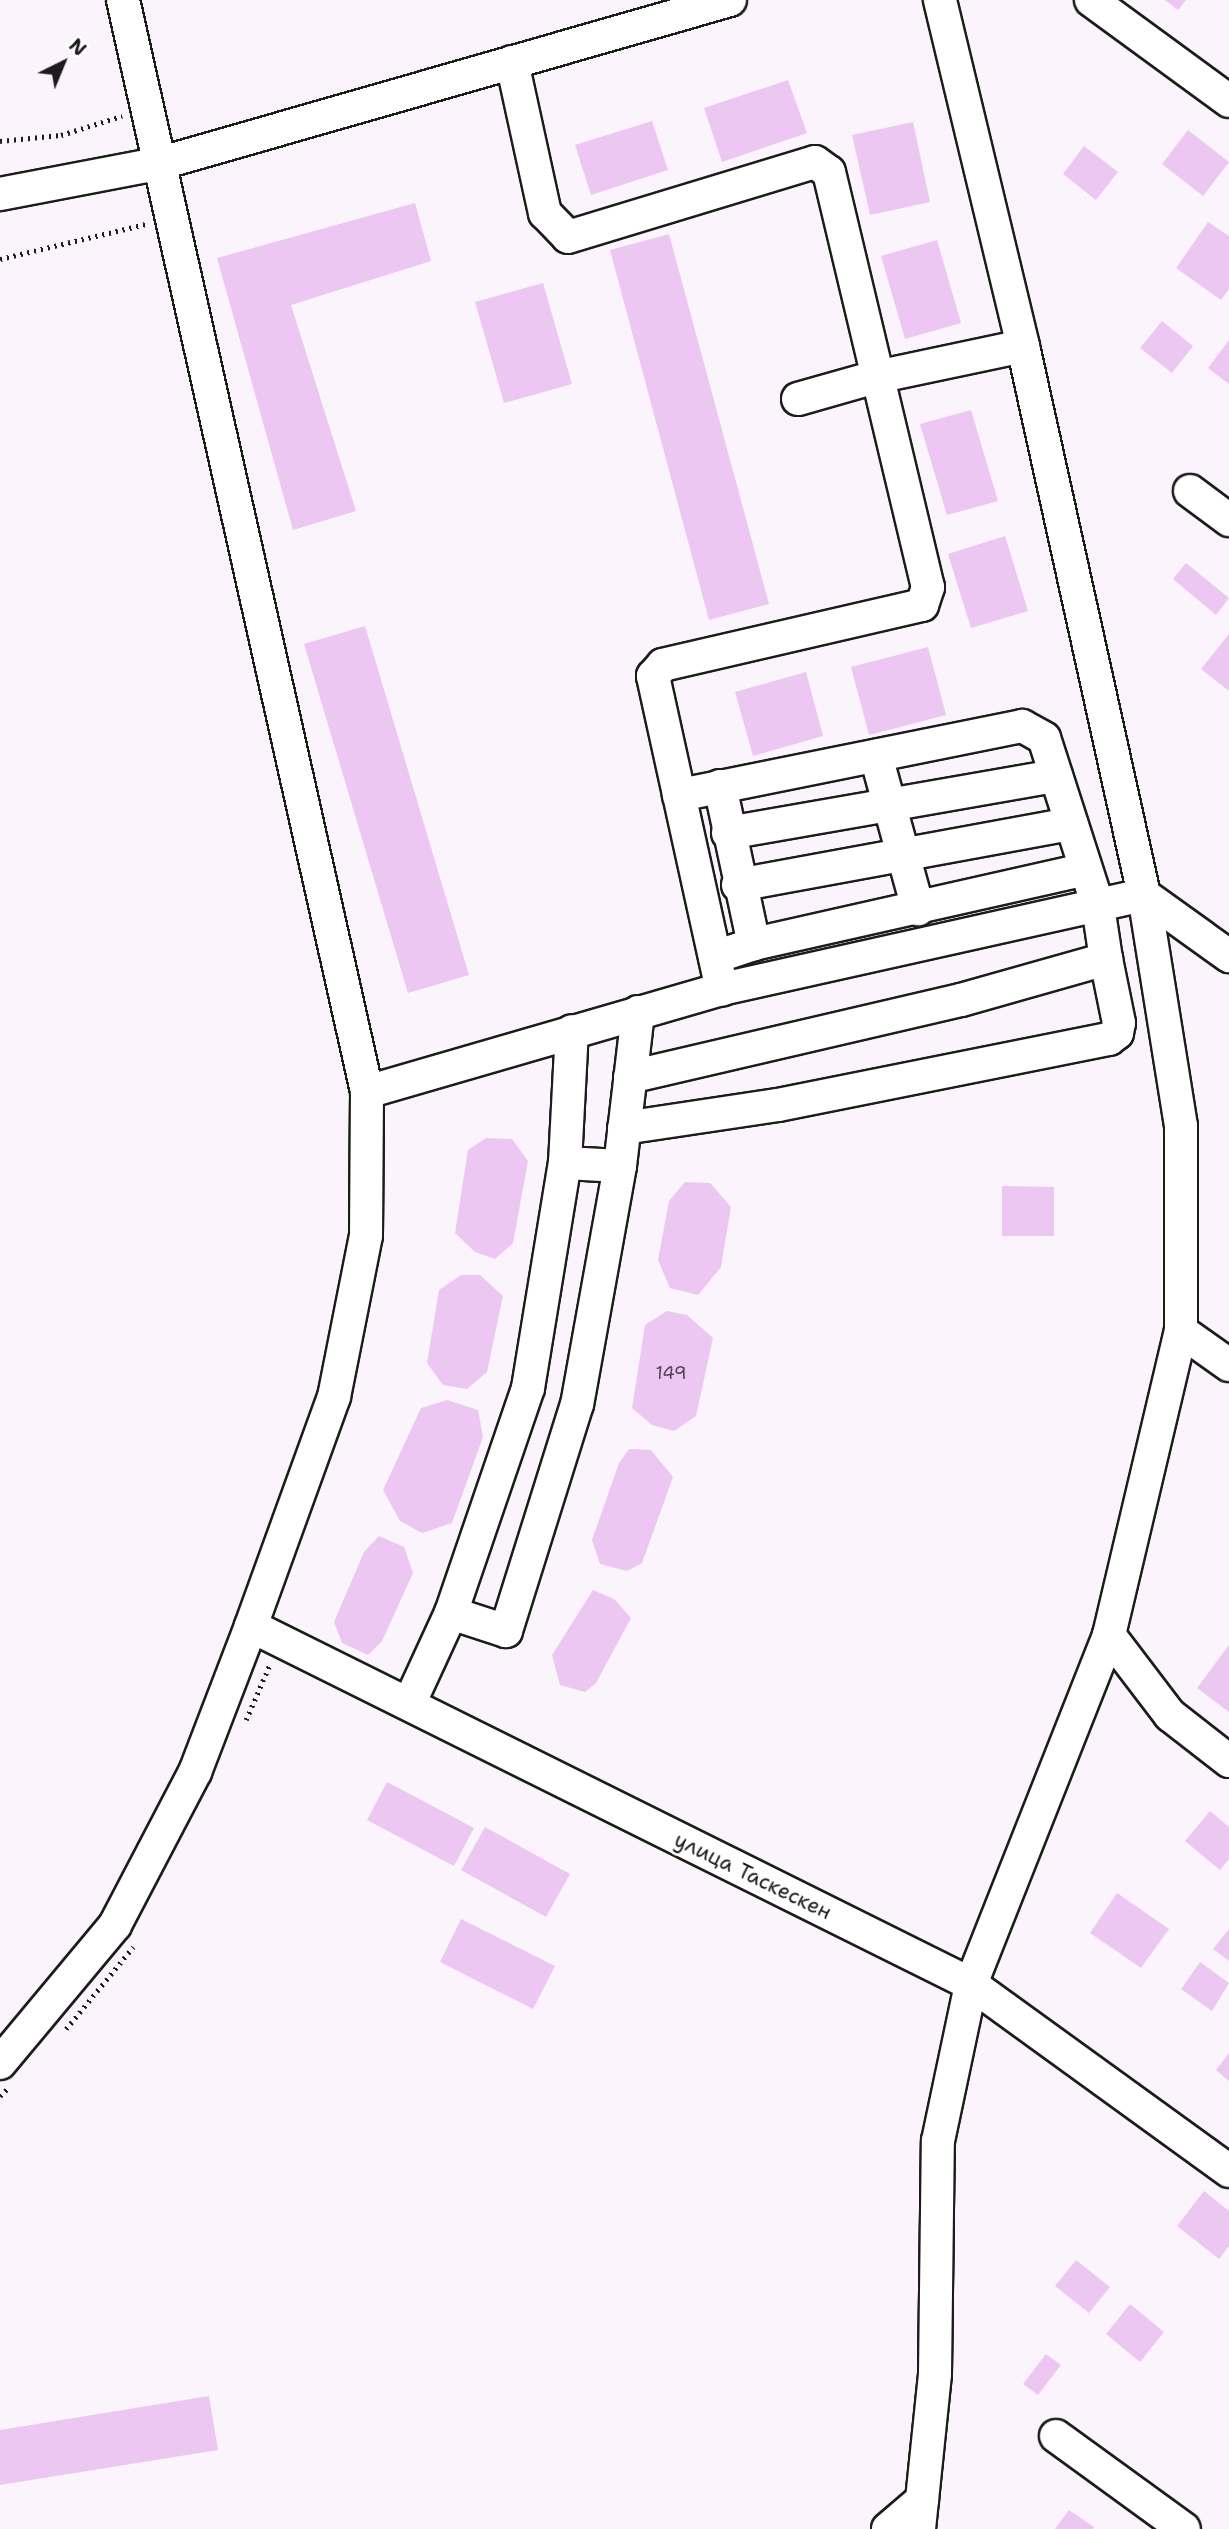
<!DOCTYPE html>
<meta charset="utf-8">
<style>
body{margin:0}
#map{position:relative;width:1229px;height:2529px;overflow:hidden;background:#fbf4fc;font-family:"Shantell Sans",sans-serif}
div>[style]{position:absolute}
.building>*{inset:0;background:#ecc7f2}
.path>*{height:4.5px;margin-top:-2.25px;transform-origin:0;background:repeating-linear-gradient(90deg,#1c1c1c 0 2px,transparent 0 7px)}
.roads{filter:drop-shadow(2px 0 #1c1c1c) drop-shadow(-2px 0 #1c1c1c) drop-shadow(0 2px #1c1c1c) drop-shadow(0 -2px #1c1c1c)}
.minor>*{height:32px;margin:-16px;padding:0 16px;transform-origin:16px;border-radius:16px;background:#fff}
span{translate:-50% -50%;white-space:nowrap;text-align:center;line-height:1.15;-webkit-text-stroke:5px #fff;paint-order:stroke}
.number-label{font-size:18px;color:#504752}
.number-label span{-webkit-text-stroke-width:0}
.street-label{font-size:21px;color:#1c1c1c}
.north{position:absolute;left:28px;top:28px;width:70px;height:70px;-webkit-text-stroke:5px #fff;paint-order:stroke;rotate:43deg;font-size:19px;font-weight:700;line-height:28px;text-align:center;color:#1c1c1c}
.north::after{content:'';display:block;margin:auto;width:24px;height:32px;background:#1c1c1c;clip-path:polygon(50% 0,100% 100%,50% 72%,0 100%)}
</style>
<div id="map">
<div class="building">
<i style="clip-path:polygon(1165px 0,1186px 0,1178px 10px)"></i>
<i style="clip-path:polygon(788px 80px,807px 133px,722px 162px,704px 108px)"></i>
<i style="clip-path:polygon(652px 121px,668px 170px,591px 195px,575px 145px)"></i>
<i style="clip-path:polygon(913px 122px,930px 202px,870px 215px,852px 135px)"></i>
<i style="clip-path:polygon(1188px 130px,1229px 162px,1203px 196px,1162px 164px)"></i>
<i style="clip-path:polygon(1084px 146px,1118px 172px,1096px 200px,1063px 174px)"></i>
<i style="clip-path:polygon(415px 203px,431px 261px,291px 305px,356px 511px,293px 530px,217px 258px)"></i>
<i style="clip-path:polygon(1208px 222px,1229px 236px,1229px 289px,1221px 300px,1176px 268px)"></i>
<i style="clip-path:polygon(669px 234px,769px 604px,709px 620px,610px 250px)"></i>
<i style="clip-path:polygon(937px 240px,961px 323px,905px 339px,881px 256px)"></i>
<i style="clip-path:polygon(543px 283px,572px 384px,504px 403px,475px 302px)"></i>
<i style="clip-path:polygon(1162px 321px,1193px 346px,1172px 373px,1140px 348px)"></i>
<i style="clip-path:polygon(1229px 340px,1229px 384px,1208px 368px)"></i>
<i style="clip-path:polygon(971px 410px,998px 501px,947px 515px,920px 424px)"></i>
<i style="clip-path:polygon(1005px 536px,1028px 611px,971px 628px,948px 554px)"></i>
<i style="clip-path:polygon(1186px 563px,1229px 598px,1216px 615px,1173px 579px)"></i>
<i style="clip-path:polygon(365px 626px,469px 975px,408px 993px,304px 644px)"></i>
<i style="clip-path:polygon(1229px 634px,1229px 691px,1201px 669px)"></i>
<i style="clip-path:polygon(928px 647px,946px 715px,869px 735px,851px 667px)"></i>
<i style="clip-path:polygon(806px 672px,823px 736px,753px 756px,735px 692px)"></i>
<i style="clip-path:polygon(486px 1138px,512px 1139px,528px 1161px,513px 1243px,495px 1259px,475px 1252px,455px 1233px,468px 1150px)"></i>
<i style="clip-path:polygon(685px 1182px,710px 1183px,731px 1207px,721px 1267px,698px 1295px,670px 1288px,658px 1260px,669px 1201px)"></i>
<i style="clip-path:polygon(1002px 1186px,1054px 1187px,1054px 1236px,1002px 1236px)"></i>
<i style="clip-path:polygon(461px 1275px,480px 1275px,503px 1296px,487px 1372px,467px 1389px,443px 1385px,427px 1363px,439px 1290px)"></i>
<i style="clip-path:polygon(667px 1311px,687px 1315px,713px 1338px,696px 1416px,674px 1431px,652px 1425px,632px 1408px,645px 1325px)"></i>
<i style="clip-path:polygon(447px 1400px,478px 1410px,483px 1437px,452px 1523px,422px 1533px,400px 1521px,383px 1490px,421px 1408px)"></i>
<i style="clip-path:polygon(629px 1449px,651px 1450px,673px 1477px,642px 1563px,627px 1571px,600px 1564px,592px 1540px,619px 1463px)"></i>
<i style="clip-path:polygon(379px 1536px,404px 1547px,413px 1573px,382px 1641px,368px 1655px,342px 1643px,334px 1622px,364px 1552px)"></i>
<i style="clip-path:polygon(593px 1590px,614px 1599px,631px 1618px,596px 1683px,585px 1692px,560px 1685px,552px 1655px)"></i>
<i style="clip-path:polygon(1229px 1645px,1229px 1712px,1197px 1688px)"></i>
<i style="clip-path:polygon(387px 1782px,474px 1828px,454px 1866px,367px 1820px)"></i>
<i style="clip-path:polygon(1210px 1811px,1229px 1827px,1229px 1859px,1220px 1870px,1185px 1841px)"></i>
<i style="clip-path:polygon(485px 1827px,570px 1874px,546px 1917px,461px 1870px)"></i>
<i style="clip-path:polygon(1117px 1893px,1169px 1929px,1141px 1968px,1090px 1933px)"></i>
<i style="clip-path:polygon(461px 1919px,555px 1966px,533px 2009px,440px 1962px)"></i>
<i style="clip-path:polygon(1229px 1929px,1229px 1961px,1213px 1949px)"></i>
<i style="clip-path:polygon(1200px 1962px,1229px 1983px,1212px 2011px,1181px 1989px)"></i>
<i style="clip-path:polygon(1229px 2053px,1229px 2081px,1216px 2070px)"></i>
<i style="clip-path:polygon(1204px 2191px,1229px 2211px,1229px 2246px,1219px 2259px,1177px 2226px)"></i>
<i style="clip-path:polygon(1076px 2260px,1110px 2287px,1089px 2313px,1055px 2286px)"></i>
<i style="clip-path:polygon(1130px 2304px,1164px 2332px,1140px 2362px,1106px 2334px)"></i>
<i style="clip-path:polygon(1046px 2354px,1061px 2365px,1038px 2395px,1023px 2384px)"></i>
<i style="clip-path:polygon(209px 2396px,218px 2450px,0 2485px,0 2430px)"></i>
<i style="clip-path:polygon(1069px 2510px,1094px 2527px,1093px 2529px,1055px 2529px)"></i>
</div>
<div class="path">
<i style="left:0;top:141px;width:61px;rotate:-5.6deg"></i>
<i style="left:61px;top:135px;width:64px;rotate:-17.3deg"></i>
<i style="left:0;top:259px;width:150px;rotate:-13.5deg"></i>
<i style="left:246px;top:1720px;width:61px;rotate:-66.8deg"></i>
<i style="left:66px;top:2029px;width:106px;rotate:-50.7deg"></i>
<i style="left:0;top:2096px;width:11px;rotate:-45deg"></i>
</div>
<div class="roads">
<div class="minor">
<i style="left:123px;top:0;width:1119px;rotate:77.4deg"></i>
<i style="left:1091px;top:0;width:171px;rotate:36.2deg"></i>
<i style="left:512px;top:62px;width:155px;rotate:77.7deg"></i>
<i style="left:545px;top:213px;width:33px;rotate:46deg"></i>
<i style="left:568px;top:237px;width:258px;rotate:-16.9deg"></i>
<i style="left:815px;top:162px;width:17px;rotate:36deg"></i>
<i style="left:829px;top:172px;width:427px;rotate:76.6deg"></i>
<i style="left:928px;top:587px;width:19px;rotate:108deg"></i>
<i style="left:922px;top:605px;width:266px;rotate:167deg"></i>
<i style="left:663px;top:665px;width:15px;rotate:132deg"></i>
<i style="left:653px;top:676px;width:321px;rotate:77.6deg"></i>
<i style="left:0;top:194px;width:161px;rotate:-10.8deg"></i>
<i style="left:158px;top:164px;width:595px;rotate:-16deg"></i>
<i style="left:798px;top:399px;width:81px;rotate:-15.8deg"></i>
<i style="left:876px;top:377px;width:150px;rotate:-11.9deg"></i>
<i style="left:1190px;top:491px;width:49px;rotate:36.6deg"></i>
<i style="left:876px;top:756px;width:159px;rotate:74.6deg"></i>
<i style="left:720px;top:786px;width:162px;rotate:77.9deg"></i>
<i style="left:728px;top:833px;width:333px;rotate:-9.9deg"></i>
<i style="left:738px;top:885px;width:339px;rotate:-10.4deg"></i>
<i style="left:715px;top:957px;width:41px;rotate:-18.4deg"></i>
<i style="left:754px;top:944px;width:340px;rotate:-12.7deg"></i>
<i style="left:630px;top:1077px;width:340px;rotate:-13.1deg"></i>
<i style="left:961px;top:1000px;width:151px;rotate:-15.8deg"></i>
<i style="left:1106px;top:959px;width:54px;rotate:-98.6deg"></i>
<i style="left:1098px;top:906px;width:176px;rotate:-107.8deg"></i>
<i style="left:1044px;top:738px;width:25px;rotate:-151deg"></i>
<i style="left:1022px;top:726px;width:350px;rotate:168.6deg"></i>
<i style="left:624px;top:1128px;width:156px;rotate:-8.5deg"></i>
<i style="left:778px;top:1105px;width:338px;rotate:-11.3deg"></i>
<i style="left:1109px;top:1039px;width:10px;rotate:-37deg"></i>
<i style="left:1117px;top:1033px;width:10px;rotate:-79deg"></i>
<i style="left:1119px;top:1023px;width:65px;rotate:-101.5deg"></i>
<i style="left:565px;top:1163px;width:132px;rotate:-87deg"></i>
<i style="left:620px;top:1166px;width:242px;rotate:100.2deg"></i>
<i style="left:577px;top:1404px;width:238px;rotate:107.4deg"></i>
<i style="left:506px;top:1631px;width:58px;rotate:-161.9deg"></i>
<i style="left:451px;top:1613px;width:238px;rotate:-71.1deg"></i>
<i style="left:528px;top:1388px;width:228px;rotate:-80.7deg"></i>
<i style="left:565px;top:1163px;width:55px;rotate:3.1deg"></i>
<i style="left:620px;top:1166px;width:155px;rotate:-83.3deg"></i>
<i style="left:1181px;top:1331px;width:59px;rotate:35.3deg"></i>
<i style="left:251px;top:1626px;width:804px;rotate:26.44deg"></i>
<i style="left:971px;top:1984px;width:319px;rotate:35.9deg"></i>
<i style="left:1109px;top:1635px;width:101px;rotate:52.7deg"></i>
<i style="left:1170px;top:1715px;width:75px;rotate:37.9deg"></i>
<i style="left:410px;top:1702px;width:98px;rotate:-65.3deg"></i>
<i style="left:0;top:2063px;width:180px;rotate:-50.2deg"></i>
<i style="left:115px;top:1925px;width:173px;rotate:-62.4deg"></i>
<i style="left:195px;top:1772px;width:156px;rotate:-69deg"></i>
<i style="left:251px;top:1626px;width:244px;rotate:-70.1deg"></i>
<i style="left:334px;top:1397px;width:164px;rotate:-78.8deg"></i>
<i style="left:366px;top:1236px;width:144px;rotate:-89.6deg"></i>
<i style="left:367px;top:1092px;width:370px;rotate:-16.2deg"></i>
<i style="left:722px;top:989px;width:432px;rotate:-12.6deg"></i>
<i style="left:1144px;top:895px;width:105px;rotate:35.7deg"></i>
<i style="left:1056px;top:2436px;width:158px;rotate:36deg"></i>
<i style="left:888px;top:2529px;width:45px;rotate:-40.5deg"></i>
<i style="left:919px;top:2529px;width:156px;rotate:-84.1deg"></i>
<i style="left:935px;top:2374px;width:233px;rotate:-89.3deg"></i>
<i style="left:938px;top:2141px;width:160px;rotate:-78.1deg"></i>
<i style="left:971px;top:1984px;width:375px;rotate:-68.4deg"></i>
<i style="left:1109px;top:1635px;width:312px;rotate:-76.7deg"></i>
<i style="left:1181px;top:1331px;width:205px;rotate:-90deg"></i>
<i style="left:1181px;top:1126px;width:234px;rotate:-99.1deg"></i>
<i style="left:1144px;top:895px;width:562px;rotate:-102.43deg"></i>
<i style="left:1023px;top:346px;width:356px;rotate:-103.5deg"></i>
</div>
</div>
<div class="number-label">
<span style="left:671px;top:1373px">149</span>
</div>
<div class="street-label">
<span style="left:753px;top:1876px;rotate:26deg">улица Таскескен</span>
</div>
<div class="north">N</div>
</div>
